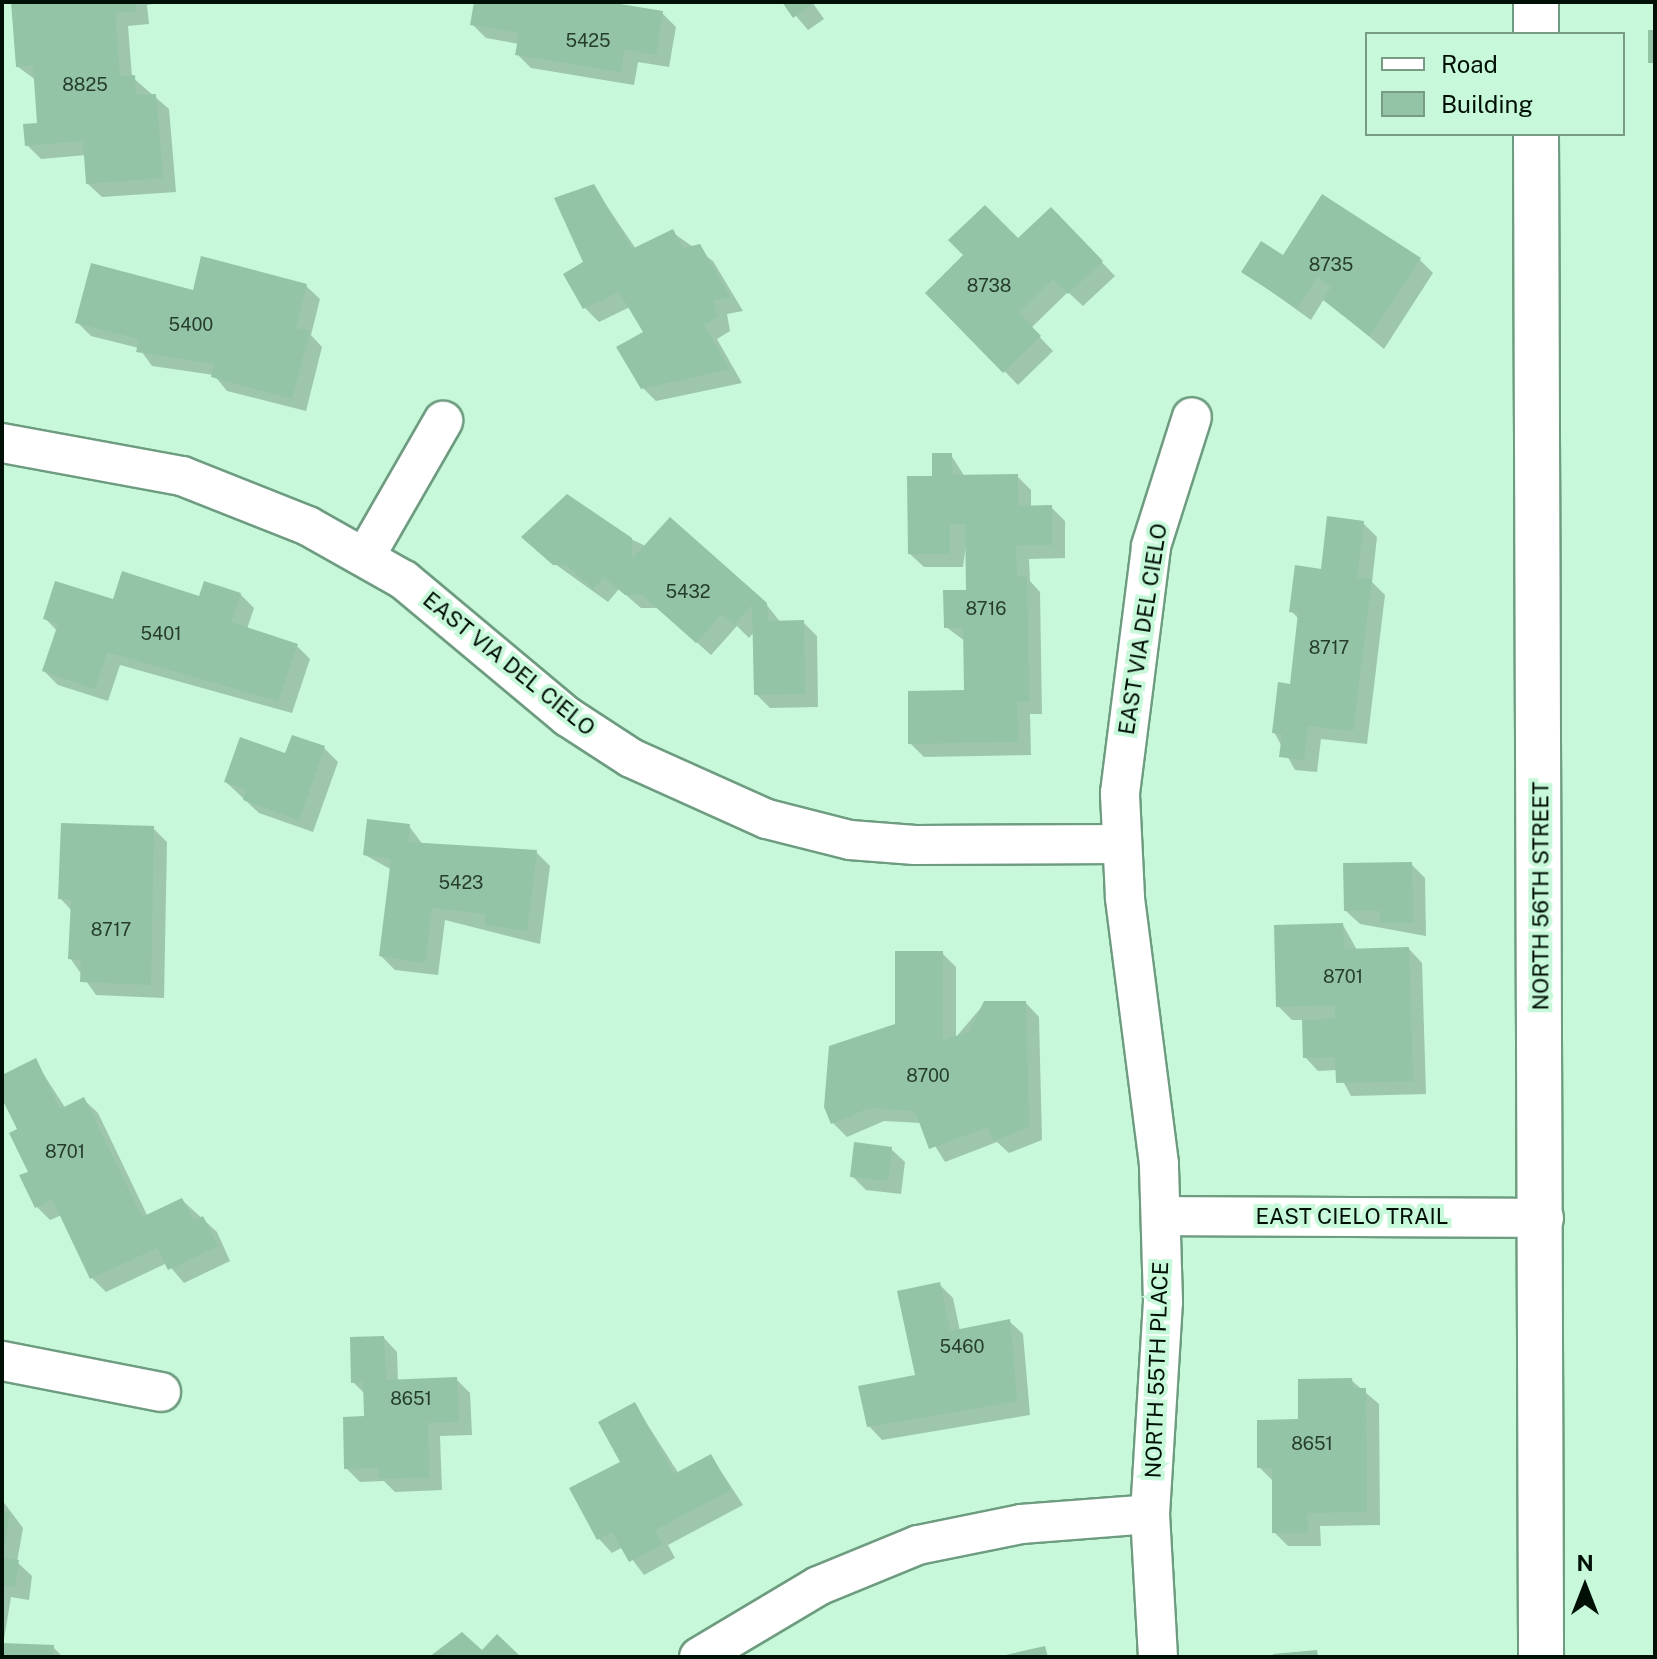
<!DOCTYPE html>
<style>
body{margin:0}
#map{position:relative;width:1657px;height:1659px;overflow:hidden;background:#c6f8d9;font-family:"Public Sans",sans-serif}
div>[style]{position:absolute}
.shadow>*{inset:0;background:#0003}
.building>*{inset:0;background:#93c4a6}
.roads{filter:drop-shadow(2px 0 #6e9c80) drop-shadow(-2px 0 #6e9c80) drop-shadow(0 2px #6e9c80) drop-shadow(0 -2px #6e9c80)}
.minor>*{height:38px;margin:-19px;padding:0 19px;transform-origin:19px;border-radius:19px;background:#fff}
.tertiary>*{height:44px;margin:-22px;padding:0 22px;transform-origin:22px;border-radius:22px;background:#fff}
span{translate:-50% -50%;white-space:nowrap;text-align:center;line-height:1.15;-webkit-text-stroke:8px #c6f8d9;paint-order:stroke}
.number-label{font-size:18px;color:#263d2e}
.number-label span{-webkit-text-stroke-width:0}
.street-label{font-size:22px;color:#011006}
.frame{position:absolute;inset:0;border:4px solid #011006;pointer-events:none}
.legend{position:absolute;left:1365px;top:32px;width:260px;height:104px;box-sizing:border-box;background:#c6f8d9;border:2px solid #779b85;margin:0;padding:10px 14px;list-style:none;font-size:24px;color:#011006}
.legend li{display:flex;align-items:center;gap:16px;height:40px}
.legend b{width:40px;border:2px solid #779b85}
.north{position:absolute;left:1545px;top:1547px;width:80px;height:80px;-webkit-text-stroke:6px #c6f8d9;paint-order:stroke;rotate:0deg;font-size:22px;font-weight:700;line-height:32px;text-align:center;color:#011006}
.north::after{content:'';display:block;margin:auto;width:28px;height:36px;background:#011006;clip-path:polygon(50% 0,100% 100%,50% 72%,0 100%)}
</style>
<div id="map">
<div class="shadow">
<i style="clip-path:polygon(13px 2px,164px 2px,147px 5px,149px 24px,128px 26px,132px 77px,169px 109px,176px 192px,102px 197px,88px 184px,86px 155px,41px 159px,27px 145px,39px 125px,36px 80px,18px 67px)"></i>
<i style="clip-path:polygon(476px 2px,586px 2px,662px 13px,676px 27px,669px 67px,638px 62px,634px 85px,531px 68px,517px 54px,519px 44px,486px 38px,472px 24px)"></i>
<i style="clip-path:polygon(784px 2px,812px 2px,824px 19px,808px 30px)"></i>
<i style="clip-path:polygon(593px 186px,636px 249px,672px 232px,713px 261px,743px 311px,727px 314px,730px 331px,717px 339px,742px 383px,656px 401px,642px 387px,646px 333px,630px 307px,599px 322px,585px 308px)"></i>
<i style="clip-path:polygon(1051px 209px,1115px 276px,1083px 306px,1068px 292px,1031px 328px,1053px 351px,1018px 385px,928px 293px,1018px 241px)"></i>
<i style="clip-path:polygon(1283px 258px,1419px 259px,1433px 273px,1384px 349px,1324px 299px,1311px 320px,1244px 272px)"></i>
<i style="clip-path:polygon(306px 286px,320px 299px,311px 335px,322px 347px,306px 411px,227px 391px,214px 375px,152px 366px,139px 348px,91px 336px,77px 322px)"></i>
<i style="clip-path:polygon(951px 455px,965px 477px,1017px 476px,1031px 490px,1031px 507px,1051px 507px,1065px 521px,1065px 558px,1029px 559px,1030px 581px,1040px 592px,1042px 714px,1030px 714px,1031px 755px,924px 757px,910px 743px,966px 692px,965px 641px,946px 627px,968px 592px,967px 537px,963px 567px,924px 567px,910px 554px,934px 478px)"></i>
<i style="clip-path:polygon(1363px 523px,1377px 537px,1372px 582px,1385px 595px,1367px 744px,1321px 739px,1317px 772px,1295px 770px,1274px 732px,1291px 686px,1300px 620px,1291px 611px)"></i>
<i style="clip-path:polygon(631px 539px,766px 604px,781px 623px,803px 622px,817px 636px,818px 707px,770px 708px,756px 694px,755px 631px,749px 638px,737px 626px,711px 655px,658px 608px,641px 608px,619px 589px,608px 602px,537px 551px)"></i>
<i style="clip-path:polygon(240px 594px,254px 608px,247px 629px,296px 645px,310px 659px,292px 713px,120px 665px,108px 701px,58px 685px,44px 671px,57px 631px,45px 618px)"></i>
<i style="clip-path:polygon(324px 748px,338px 762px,313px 832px,259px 813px,226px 782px)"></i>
<i style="clip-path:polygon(409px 826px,423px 845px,536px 852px,550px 866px,540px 944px,445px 920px,438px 975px,395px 970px,381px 956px,392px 870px,365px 855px)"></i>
<i style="clip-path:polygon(153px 828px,167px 842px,164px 998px,96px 995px,70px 958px,72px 911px,60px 898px)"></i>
<i style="clip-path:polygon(1411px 864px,1425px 878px,1426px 936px,1360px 924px,1346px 911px)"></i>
<i style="clip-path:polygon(1343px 925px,1357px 950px,1409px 949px,1422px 963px,1426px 1094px,1351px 1096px,1337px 1070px,1318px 1071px,1305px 1057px,1304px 1020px,1292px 1020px,1278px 1006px)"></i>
<i style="clip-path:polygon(942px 953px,956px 967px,956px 1037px,985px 1003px,1026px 1003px,1039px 1017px,1042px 1140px,1009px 1153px,997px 1142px,945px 1162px,921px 1123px,884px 1121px,847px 1137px,833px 1123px)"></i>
<i style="clip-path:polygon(35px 1061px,66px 1109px,84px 1100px,98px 1113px,148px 1217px,182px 1200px,217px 1232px,230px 1261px,184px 1283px,167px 1263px,106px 1292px,92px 1278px,62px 1215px,50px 1220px,36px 1206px,19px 1130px,2px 1095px,2px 1077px)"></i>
<i style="clip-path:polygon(891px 1149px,905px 1162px,901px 1194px,866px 1190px,852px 1176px)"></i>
<i style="clip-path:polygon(939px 1284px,953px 1298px,960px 1331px,1009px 1321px,1023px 1334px,1030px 1415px,882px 1440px,869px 1426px,917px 1376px)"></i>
<i style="clip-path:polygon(384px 1338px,397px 1352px,398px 1381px,456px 1379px,470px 1393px,472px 1435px,440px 1436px,442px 1490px,395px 1492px,384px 1481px,360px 1482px,346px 1468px,366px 1418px,365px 1394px,353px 1382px)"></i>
<i style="clip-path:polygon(1351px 1380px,1379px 1404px,1380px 1525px,1320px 1526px,1321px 1546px,1288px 1546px,1274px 1532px,1274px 1482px,1259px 1467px)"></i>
<i style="clip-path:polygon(635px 1405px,679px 1474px,711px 1456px,743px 1505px,668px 1545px,675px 1558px,644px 1575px,623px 1547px,612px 1553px,599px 1539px,572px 1489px,622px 1462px)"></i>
<i style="clip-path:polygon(2px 1500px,23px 1528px,17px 1562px,32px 1576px,29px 1600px,11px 1597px,3px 1645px,53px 1647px,63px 1657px,2px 1657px)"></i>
</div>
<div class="building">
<i style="clip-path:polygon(11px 2px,135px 2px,136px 11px,115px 13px,120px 76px,135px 75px,136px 95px,156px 94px,163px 178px,86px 184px,83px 141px,25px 146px,23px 124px,37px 123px,33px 66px,16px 67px)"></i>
<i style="clip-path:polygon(474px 2px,608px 2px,663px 11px,656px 55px,624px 49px,621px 72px,515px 55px,519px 33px,470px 25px)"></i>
<i style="clip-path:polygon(782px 2px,810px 2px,812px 4px,793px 18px)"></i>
<i style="clip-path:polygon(1648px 30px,1655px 30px,1655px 63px,1648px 63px)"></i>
<i style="clip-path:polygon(594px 184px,632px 249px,673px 229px,683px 248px,700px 244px,731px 298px,714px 300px,717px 317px,704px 325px,730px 369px,641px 389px,616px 347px,643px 332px,619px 292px,583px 309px,563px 274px,583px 262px,554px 198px)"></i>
<i style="clip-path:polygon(1322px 194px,1421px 258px,1369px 336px,1323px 300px,1331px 287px,1317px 277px,1297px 308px,1241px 272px,1261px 241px,1283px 255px)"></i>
<i style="clip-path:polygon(985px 205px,1018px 238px,1051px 207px,1103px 261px,1068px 294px,1053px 279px,1019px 313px,1041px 336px,1003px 373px,925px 293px,963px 255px,948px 240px)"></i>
<i style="clip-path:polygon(201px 256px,307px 284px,296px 328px,310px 331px,292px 399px,211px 377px,214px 364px,136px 352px,139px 339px,75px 323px,91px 263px,193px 290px)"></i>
<i style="clip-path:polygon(932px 453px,952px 453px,952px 475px,1018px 474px,1018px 506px,1052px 505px,1052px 545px,1016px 545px,1017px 577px,1027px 576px,1029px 701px,1017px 701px,1018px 742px,908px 744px,908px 691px,964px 690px,963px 628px,944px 628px,943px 590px,966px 590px,965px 524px,950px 524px,950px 554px,908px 554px,907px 476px,932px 476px)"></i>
<i style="clip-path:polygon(567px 494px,632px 538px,632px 559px,670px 517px,767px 603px,768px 621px,804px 620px,805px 694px,754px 695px,752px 605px,734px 625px,722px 614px,696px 643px,642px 595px,625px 595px,604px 577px,593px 589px,566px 565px,553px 565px,521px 537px)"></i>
<i style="clip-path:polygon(1327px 516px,1364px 521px,1357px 578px,1372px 579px,1353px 731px,1308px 726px,1304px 760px,1279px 757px,1282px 734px,1272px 733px,1278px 682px,1290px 684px,1298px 613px,1289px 612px,1295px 565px,1321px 569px)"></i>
<i style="clip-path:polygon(122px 571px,199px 596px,204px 581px,241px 593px,231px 622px,298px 644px,278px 701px,107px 652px,95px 689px,42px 671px,58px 624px,43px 619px,55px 581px,113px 599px)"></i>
<i style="clip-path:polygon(292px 735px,325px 746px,299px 820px,243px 800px,246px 790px,224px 782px,240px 737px,285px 753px)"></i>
<i style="clip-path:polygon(367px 819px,410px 824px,408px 842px,537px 850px,527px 931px,485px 925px,486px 914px,432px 908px,425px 963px,379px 956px,391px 859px,363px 855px)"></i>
<i style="clip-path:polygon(61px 823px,154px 826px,151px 985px,80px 982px,81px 960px,68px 959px,71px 900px,58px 899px)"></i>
<i style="clip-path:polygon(1412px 862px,1413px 923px,1380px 923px,1380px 911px,1344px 911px,1343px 863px)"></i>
<i style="clip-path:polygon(1343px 923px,1344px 949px,1409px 947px,1413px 1081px,1336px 1083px,1335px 1057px,1303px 1058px,1302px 1020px,1335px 1019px,1335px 1005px,1276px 1007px,1274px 925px)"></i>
<i style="clip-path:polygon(895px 951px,943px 951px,943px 1040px,969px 1032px,984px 1001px,1026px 1001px,1029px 1127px,993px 1141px,988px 1127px,929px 1149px,915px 1111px,869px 1108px,831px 1124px,824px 1107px,829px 1046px,895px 1024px)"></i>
<i style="clip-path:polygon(36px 1058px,60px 1109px,84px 1097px,142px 1217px,182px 1198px,194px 1221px,203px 1216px,218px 1246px,168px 1270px,157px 1248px,90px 1279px,52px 1199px,35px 1208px,19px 1175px,28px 1172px,9px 1133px,17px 1129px,2px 1099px,2px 1075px)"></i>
<i style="clip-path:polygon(854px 1142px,892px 1147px,888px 1181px,850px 1177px)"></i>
<i style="clip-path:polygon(940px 1282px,950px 1331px,1010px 1319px,1017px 1401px,867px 1427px,858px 1386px,915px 1375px,897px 1291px)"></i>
<i style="clip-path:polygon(384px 1336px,386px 1380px,457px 1377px,459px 1422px,428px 1423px,429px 1477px,379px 1479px,379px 1468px,344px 1469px,343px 1417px,364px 1416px,363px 1382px,351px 1383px,350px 1337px)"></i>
<i style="clip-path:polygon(1352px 1378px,1353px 1388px,1366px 1388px,1367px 1512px,1307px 1513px,1308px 1533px,1272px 1533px,1272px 1468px,1257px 1468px,1257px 1420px,1298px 1419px,1298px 1379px)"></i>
<i style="clip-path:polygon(635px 1402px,674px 1474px,711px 1454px,731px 1490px,655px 1530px,663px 1544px,629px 1562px,612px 1532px,597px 1540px,569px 1488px,620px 1462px,598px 1422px)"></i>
<i style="clip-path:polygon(2px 1511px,10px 1512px,4px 1549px,2px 1549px)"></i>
<i style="clip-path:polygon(2px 1558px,19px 1560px,15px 1587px,2px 1585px)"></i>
<i style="clip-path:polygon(462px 1632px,482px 1650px,497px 1634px,521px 1657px,429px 1657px)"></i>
<i style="clip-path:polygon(2px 1643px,54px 1645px,53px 1657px,2px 1657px)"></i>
<i style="clip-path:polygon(1045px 1646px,1048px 1657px,1001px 1657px,1001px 1656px)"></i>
<i style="clip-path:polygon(1317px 1650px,1318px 1657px,1273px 1657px,1273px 1654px)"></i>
</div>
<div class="roads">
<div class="minor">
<i style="left:2px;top:443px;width:183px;rotate:10.4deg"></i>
<i style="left:182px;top:476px;width:136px;rotate:21.6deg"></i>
<i style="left:308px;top:526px;width:110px;rotate:29.4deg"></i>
<i style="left:404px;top:580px;width:214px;rotate:39.9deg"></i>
<i style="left:568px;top:717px;width:75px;rotate:33.1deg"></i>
<i style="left:631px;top:758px;width:149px;rotate:24.2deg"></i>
<i style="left:767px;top:819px;width:86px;rotate:14.2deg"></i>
<i style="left:850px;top:840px;width:65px;rotate:4.4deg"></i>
<i style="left:915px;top:845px;width:206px;rotate:-0.3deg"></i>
<i style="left:366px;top:555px;width:155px;rotate:-60.1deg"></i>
<i style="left:1161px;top:1216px;width:383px;rotate:0.3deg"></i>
<i style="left:2px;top:1361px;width:162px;rotate:11deg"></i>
<i style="left:699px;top:1657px;width:139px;rotate:-30.8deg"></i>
<i style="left:818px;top:1586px;width:108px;rotate:-22.3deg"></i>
<i style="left:918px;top:1545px;width:105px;rotate:-11.5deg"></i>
<i style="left:1021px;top:1524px;width:129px;rotate:-4.4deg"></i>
<i style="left:1158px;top:1657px;width:143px;rotate:-93.2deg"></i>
<i style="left:1150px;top:1514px;width:212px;rotate:-86.5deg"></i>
<i style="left:1163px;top:1302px;width:138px;rotate:-91.7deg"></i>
<i style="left:1159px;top:1164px;width:269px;rotate:-97.3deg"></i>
<i style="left:1125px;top:897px;width:104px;rotate:-92.8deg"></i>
<i style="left:1120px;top:793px;width:249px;rotate:-82.8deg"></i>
<i style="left:1151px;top:546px;width:135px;rotate:-72.4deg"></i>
</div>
<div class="tertiary">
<i style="left:1536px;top:2px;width:32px;rotate:90deg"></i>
<i style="left:1536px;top:134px;width:1523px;rotate:89.81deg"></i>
</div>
</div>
<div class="number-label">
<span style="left:588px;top:41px">5425</span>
<span style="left:85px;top:85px">8825</span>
<span style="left:1331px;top:265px">8735</span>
<span style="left:989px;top:286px">8738</span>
<span style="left:191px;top:325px">5400</span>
<span style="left:688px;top:592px">5432</span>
<span style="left:986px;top:609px">8716</span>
<span style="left:161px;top:634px">5401</span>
<span style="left:1329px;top:648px">8717</span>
<span style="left:461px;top:883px">5423</span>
<span style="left:111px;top:930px">8717</span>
<span style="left:1343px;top:977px">8701</span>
<span style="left:928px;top:1076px">8700</span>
<span style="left:65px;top:1152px">8701</span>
<span style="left:962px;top:1347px">5460</span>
<span style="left:411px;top:1399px">8651</span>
<span style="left:1312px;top:1444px">8651</span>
</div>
<div class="street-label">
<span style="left:1143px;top:629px;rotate:-81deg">EAST VIA DEL CIELO</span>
<span style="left:509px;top:664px;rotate:39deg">EAST VIA DEL CIELO</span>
<span style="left:1541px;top:896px;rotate:-90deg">NORTH 56TH STREET</span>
<span style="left:1352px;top:1217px">EAST CIELO TRAIL</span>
<span style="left:1157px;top:1370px;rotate:-88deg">NORTH 55TH PLACE</span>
</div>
<div class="frame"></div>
<ul class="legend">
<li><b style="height:10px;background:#fff"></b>Road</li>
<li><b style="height:22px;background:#93c4a6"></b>Building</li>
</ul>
<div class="north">N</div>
</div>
